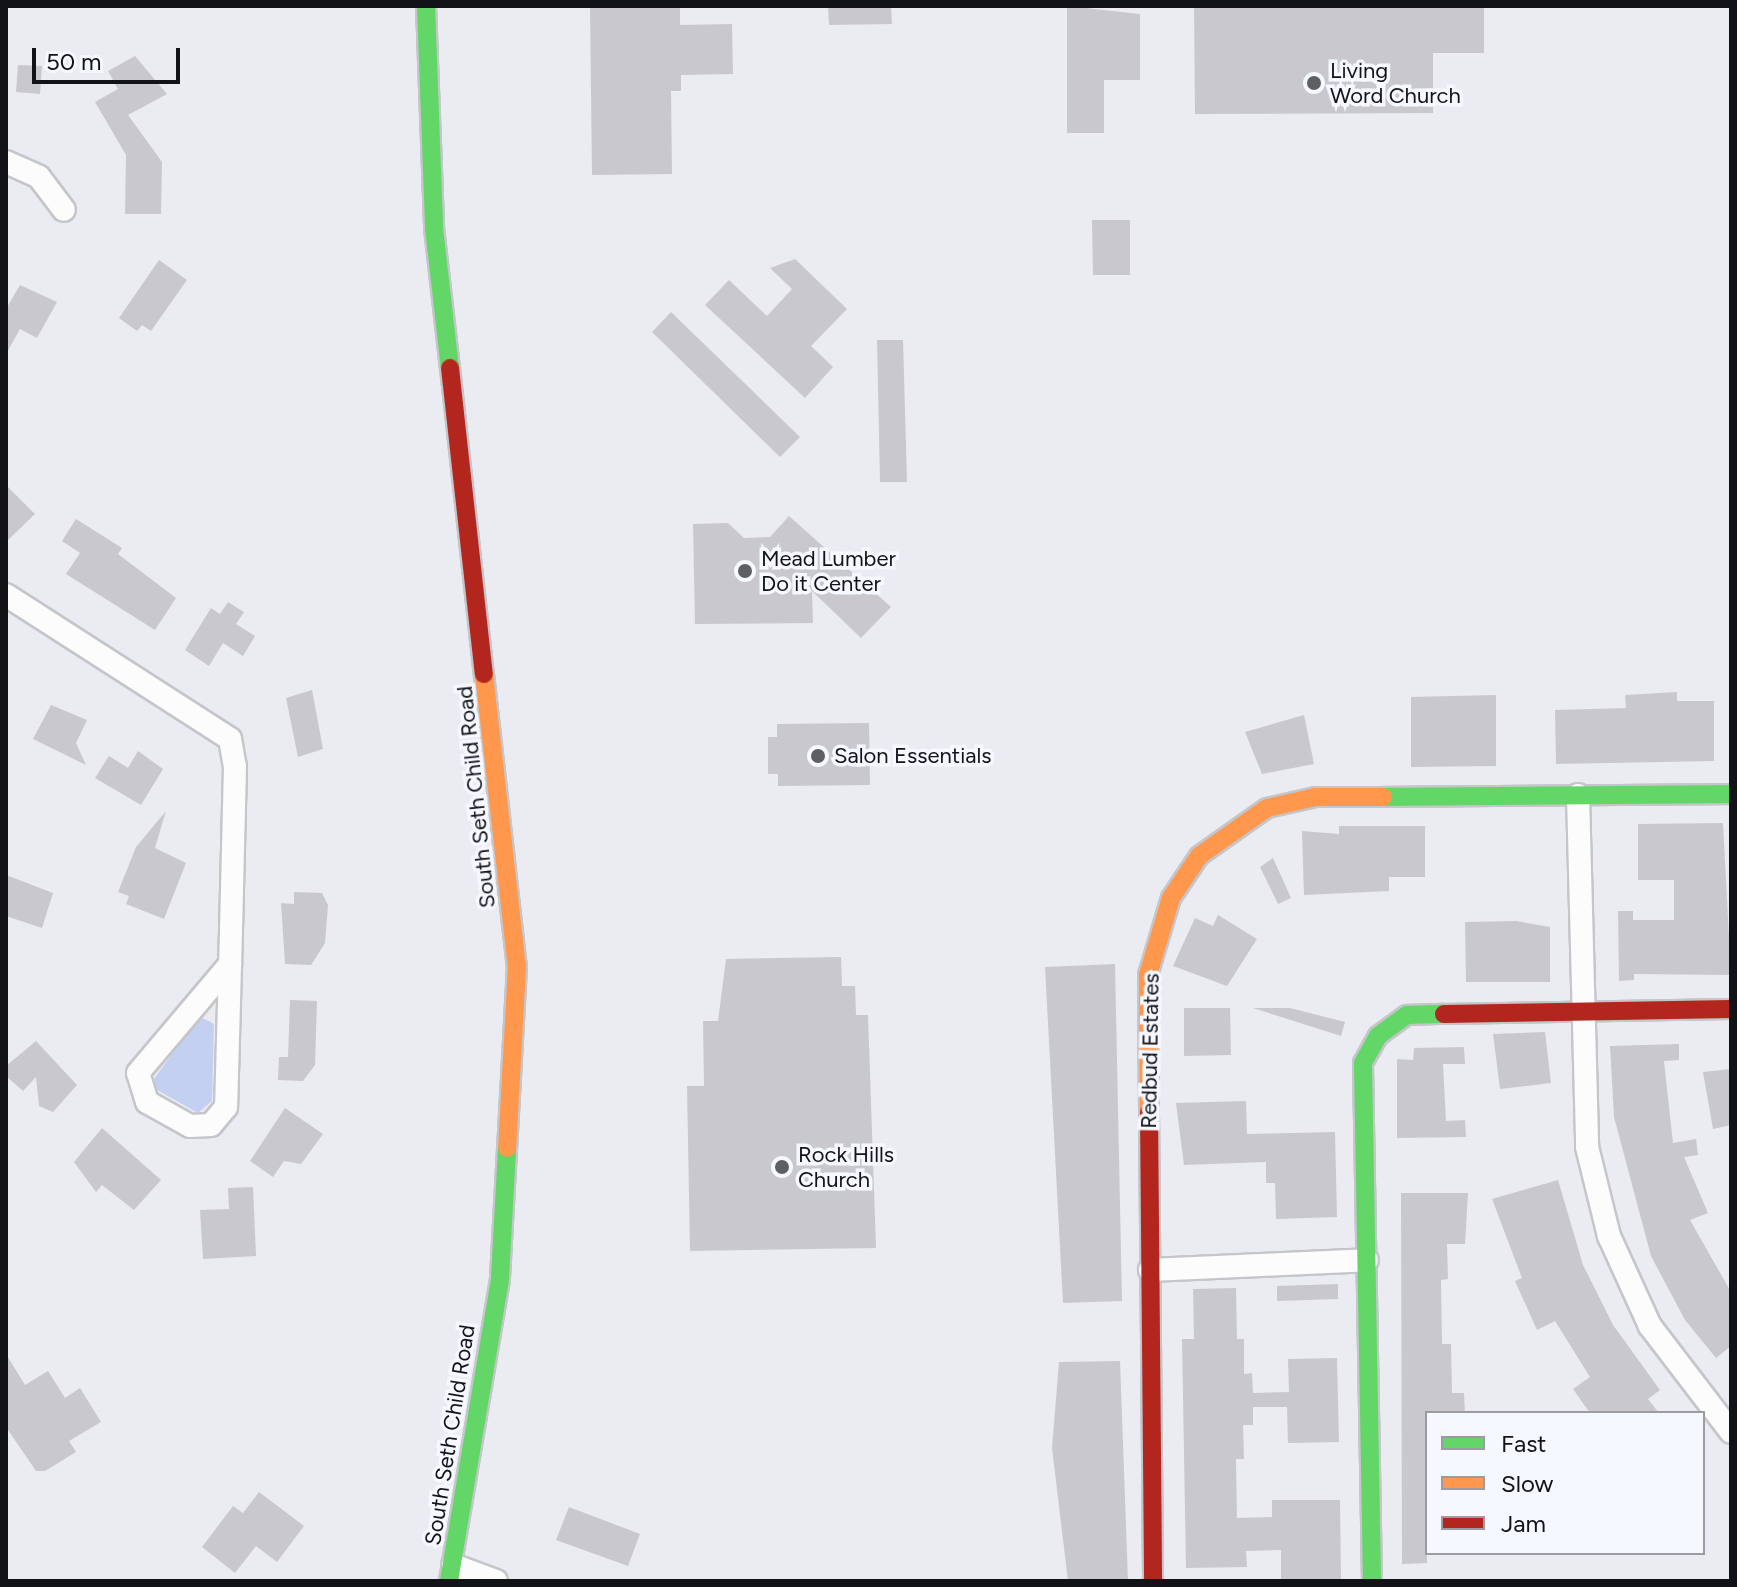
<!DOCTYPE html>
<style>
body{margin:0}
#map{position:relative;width:1737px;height:1587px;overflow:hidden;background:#eaecf2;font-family:Figtree,sans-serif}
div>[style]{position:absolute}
.green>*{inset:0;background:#c4d0f2}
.building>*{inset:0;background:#c9c8cd}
.roads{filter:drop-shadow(2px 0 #c4c6ca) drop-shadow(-2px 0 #c4c6ca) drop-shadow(0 2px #c4c6ca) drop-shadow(0 -2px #c4c6ca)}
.street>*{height:22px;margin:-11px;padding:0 11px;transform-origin:11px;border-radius:11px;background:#fcfcfd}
.fast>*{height:18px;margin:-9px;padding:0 9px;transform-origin:9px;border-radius:9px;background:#63d668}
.slow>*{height:18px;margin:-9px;padding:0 9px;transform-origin:9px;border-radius:9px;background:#ff974d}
.jam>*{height:18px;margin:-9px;padding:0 9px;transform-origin:9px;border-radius:9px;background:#b3261e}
.dots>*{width:22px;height:22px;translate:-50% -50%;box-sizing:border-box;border:4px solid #f5f8ff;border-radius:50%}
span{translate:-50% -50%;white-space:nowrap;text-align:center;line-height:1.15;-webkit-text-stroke:7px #f5f8ff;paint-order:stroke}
.poi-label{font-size:22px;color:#111316}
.left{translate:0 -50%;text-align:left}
.street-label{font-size:22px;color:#111316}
.frame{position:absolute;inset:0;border:8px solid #111316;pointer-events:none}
.legend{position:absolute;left:1425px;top:1411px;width:280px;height:144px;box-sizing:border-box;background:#f5f8ff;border:2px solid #9a9ca2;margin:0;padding:10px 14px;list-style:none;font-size:24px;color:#111316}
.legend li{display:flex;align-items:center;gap:16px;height:40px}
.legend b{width:40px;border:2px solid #9a9ca2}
.scale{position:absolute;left:32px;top:48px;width:148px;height:36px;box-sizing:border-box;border:4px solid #111316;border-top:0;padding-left:10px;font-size:24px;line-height:28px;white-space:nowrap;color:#111316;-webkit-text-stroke:6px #f5f8ff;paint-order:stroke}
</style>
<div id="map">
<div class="green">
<i style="clip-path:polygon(199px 1016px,214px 1024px,212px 1101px,198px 1113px,157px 1090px,154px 1079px)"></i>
</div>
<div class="building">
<i style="clip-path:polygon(590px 6px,680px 6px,680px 25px,732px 24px,733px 74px,681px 75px,681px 91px,671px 91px,672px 174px,592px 175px)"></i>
<i style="clip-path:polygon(828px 6px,891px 6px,892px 24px,829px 25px)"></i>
<i style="clip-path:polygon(1067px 6px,1140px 14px,1140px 80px,1104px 80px,1104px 133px,1067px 133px)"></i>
<i style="clip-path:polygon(1194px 6px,1484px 6px,1484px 53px,1433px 53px,1433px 113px,1195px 114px)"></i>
<i style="clip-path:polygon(135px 56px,167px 94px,128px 115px,162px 162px,161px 214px,125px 214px,126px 155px,95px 102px,118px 89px,108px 71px)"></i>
<i style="clip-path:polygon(18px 65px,42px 66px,40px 94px,16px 92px)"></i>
<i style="clip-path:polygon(1092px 220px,1130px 220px,1130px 275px,1093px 275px)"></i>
<i style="clip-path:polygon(795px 259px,847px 309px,811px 346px,833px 367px,805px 398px,705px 305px,729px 280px,767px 316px,792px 289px,770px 268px)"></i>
<i style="clip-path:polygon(159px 260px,187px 280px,151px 331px,142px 325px,137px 331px,119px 318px)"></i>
<i style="clip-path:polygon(20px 285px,57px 302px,37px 338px,20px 329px,6px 354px,6px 309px)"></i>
<i style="clip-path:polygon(671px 312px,800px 437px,780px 457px,652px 332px)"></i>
<i style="clip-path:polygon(877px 340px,903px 340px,907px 482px,880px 482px)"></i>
<i style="clip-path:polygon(6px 485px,35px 514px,6px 542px)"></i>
<i style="clip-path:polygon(789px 516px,891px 607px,861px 638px,812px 591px,813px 623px,695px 624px,693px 524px,728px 523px,744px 538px,770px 537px)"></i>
<i style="clip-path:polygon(76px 519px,122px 548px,118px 554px,176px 598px,155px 630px,66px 574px,80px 553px,62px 541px)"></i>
<i style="clip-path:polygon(228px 602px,244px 612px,236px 624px,255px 636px,243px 656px,223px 643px,209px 666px,185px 650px,211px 608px,220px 614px)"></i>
<i style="clip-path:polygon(312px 690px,323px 749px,298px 757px,286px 698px)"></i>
<i style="clip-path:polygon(1677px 692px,1677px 701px,1714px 701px,1714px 761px,1556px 764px,1555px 710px,1626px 708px,1625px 695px)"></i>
<i style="clip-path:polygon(1496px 695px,1496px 766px,1411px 767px,1411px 697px)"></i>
<i style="clip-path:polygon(51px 705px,87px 720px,76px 743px,86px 765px,33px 739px)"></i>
<i style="clip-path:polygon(1304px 715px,1314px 764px,1262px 774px,1245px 732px)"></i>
<i style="clip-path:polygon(869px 723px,870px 785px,778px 786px,778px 774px,768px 774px,768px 737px,777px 737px,777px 724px)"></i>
<i style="clip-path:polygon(138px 751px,163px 769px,141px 805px,95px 778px,109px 756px,128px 768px)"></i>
<i style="clip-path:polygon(166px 811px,155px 848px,186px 863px,164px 919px,126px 904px,129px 896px,118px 892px,136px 847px)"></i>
<i style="clip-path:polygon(1723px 823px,1731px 975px,1634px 974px,1634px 980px,1619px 981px,1618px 911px,1633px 911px,1633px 920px,1674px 920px,1674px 880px,1638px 880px,1638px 824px)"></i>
<i style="clip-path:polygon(1339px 826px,1425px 826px,1425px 877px,1389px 877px,1389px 891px,1304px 895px,1302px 831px,1339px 834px)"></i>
<i style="clip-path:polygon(1273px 858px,1291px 898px,1278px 904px,1260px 867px)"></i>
<i style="clip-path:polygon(6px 875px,53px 893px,42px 928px,6px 916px)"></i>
<i style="clip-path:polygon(294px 892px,322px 893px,328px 905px,325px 943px,311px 965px,285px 964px,281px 903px,294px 904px)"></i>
<i style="clip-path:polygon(1218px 915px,1257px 939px,1227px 986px,1173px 966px,1195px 918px,1213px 926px)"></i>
<i style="clip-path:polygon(1516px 921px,1550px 927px,1550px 982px,1466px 982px,1465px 922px)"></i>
<i style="clip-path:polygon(841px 957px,842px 986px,855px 986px,856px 1015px,868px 1015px,876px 1248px,690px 1251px,687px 1086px,704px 1086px,703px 1021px,718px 1021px,726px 959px)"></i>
<i style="clip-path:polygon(1115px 964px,1122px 1301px,1063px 1303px,1045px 967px)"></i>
<i style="clip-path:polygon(290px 1000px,317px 1001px,315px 1065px,303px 1081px,278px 1080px,279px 1057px,288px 1057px)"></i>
<i style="clip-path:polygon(1184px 1008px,1230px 1008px,1231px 1055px,1184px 1056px)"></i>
<i style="clip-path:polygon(1253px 1008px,1290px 1008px,1345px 1022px,1341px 1036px)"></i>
<i style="clip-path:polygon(1545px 1032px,1551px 1083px,1500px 1089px,1493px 1034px)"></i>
<i style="clip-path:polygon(36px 1041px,77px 1085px,53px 1112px,39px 1106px,36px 1077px,23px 1091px,6px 1076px,6px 1066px)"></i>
<i style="clip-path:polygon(1679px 1044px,1679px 1060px,1664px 1061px,1673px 1143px,1696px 1139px,1698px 1155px,1684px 1157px,1708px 1213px,1690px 1220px,1731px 1292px,1731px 1346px,1716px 1358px,1685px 1320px,1651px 1256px,1614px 1117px,1610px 1046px)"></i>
<i style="clip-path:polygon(1464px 1047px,1465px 1064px,1443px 1064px,1446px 1121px,1465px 1120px,1466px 1137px,1397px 1138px,1397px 1059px,1413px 1060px,1414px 1048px)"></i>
<i style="clip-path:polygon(1731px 1069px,1731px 1125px,1713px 1129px,1703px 1072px)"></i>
<i style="clip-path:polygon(1246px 1101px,1247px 1134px,1335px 1132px,1337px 1217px,1276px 1219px,1275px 1183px,1266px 1183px,1266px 1162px,1184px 1165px,1176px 1103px)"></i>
<i style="clip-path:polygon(285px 1108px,323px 1134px,301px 1164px,284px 1161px,273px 1177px,250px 1161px)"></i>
<i style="clip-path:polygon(102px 1128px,161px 1180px,134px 1210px,102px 1185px,96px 1192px,74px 1162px)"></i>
<i style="clip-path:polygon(1558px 1180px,1583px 1265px,1613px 1325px,1660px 1390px,1648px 1399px,1659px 1413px,1590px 1413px,1573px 1389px,1590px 1377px,1555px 1321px,1537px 1330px,1515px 1281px,1522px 1278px,1492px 1199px)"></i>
<i style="clip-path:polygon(253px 1187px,256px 1256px,203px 1259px,200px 1210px,229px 1209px,228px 1188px)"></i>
<i style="clip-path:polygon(1401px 1193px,1468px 1193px,1465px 1244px,1447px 1244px,1448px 1279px,1441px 1280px,1442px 1344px,1451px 1344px,1452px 1393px,1464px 1393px,1465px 1413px,1427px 1413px,1427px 1563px,1402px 1564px)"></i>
<i style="clip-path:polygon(1338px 1284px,1338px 1299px,1277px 1301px,1277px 1286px)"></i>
<i style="clip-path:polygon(1236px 1288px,1237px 1339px,1244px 1339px,1244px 1374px,1252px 1373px,1253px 1393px,1289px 1392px,1288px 1359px,1337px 1358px,1339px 1442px,1288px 1443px,1287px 1407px,1253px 1407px,1253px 1425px,1243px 1425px,1244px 1459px,1236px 1459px,1237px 1518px,1272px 1517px,1272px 1500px,1340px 1500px,1341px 1581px,1281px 1581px,1281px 1550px,1246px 1551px,1247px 1567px,1186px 1568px,1182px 1339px,1194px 1339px,1193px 1289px)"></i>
<i style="clip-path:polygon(6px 1354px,25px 1385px,48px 1371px,65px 1398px,80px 1388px,101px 1422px,69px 1441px,76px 1452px,45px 1471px,36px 1471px,6px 1427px)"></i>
<i style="clip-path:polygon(1120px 1361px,1128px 1581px,1068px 1581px,1052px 1448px,1059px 1362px)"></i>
<i style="clip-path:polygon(259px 1492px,304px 1526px,277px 1562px,256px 1546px,235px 1573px,202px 1547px,233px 1506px,243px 1513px)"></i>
<i style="clip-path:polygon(569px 1507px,640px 1534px,628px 1566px,556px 1540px)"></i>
</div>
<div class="roads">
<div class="street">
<i style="left:6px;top:162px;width:36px;rotate:24deg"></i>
<i style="left:39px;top:177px;width:41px;rotate:52.9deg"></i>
<i style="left:6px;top:595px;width:266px;rotate:32.7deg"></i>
<i style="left:230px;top:739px;width:27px;rotate:80deg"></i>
<i style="left:235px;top:766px;width:165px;rotate:91.4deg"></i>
<i style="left:231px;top:931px;width:176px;rotate:91.6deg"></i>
<i style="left:226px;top:1107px;width:23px;rotate:130deg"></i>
<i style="left:211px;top:1125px;width:21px;rotate:177deg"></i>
<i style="left:190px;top:1126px;width:49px;rotate:-150.8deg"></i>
<i style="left:147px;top:1102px;width:30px;rotate:-107deg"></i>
<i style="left:138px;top:1073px;width:143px;rotate:-49.8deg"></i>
<i style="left:1578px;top:795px;width:352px;rotate:88.5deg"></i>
<i style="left:1587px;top:1147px;width:92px;rotate:76.1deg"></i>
<i style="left:1609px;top:1236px;width:99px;rotate:65.5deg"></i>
<i style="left:1650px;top:1326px;width:133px;rotate:52.6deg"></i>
<i style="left:1150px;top:1270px;width:217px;rotate:-2.6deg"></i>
<i style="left:453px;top:1565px;width:46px;rotate:20.4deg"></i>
</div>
<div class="fast">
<i style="left:426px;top:6px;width:222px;rotate:87.9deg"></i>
<i style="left:434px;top:228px;width:141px;rotate:83.5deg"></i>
<i style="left:1383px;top:797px;width:348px;rotate:-0.5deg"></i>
<i style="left:449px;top:1581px;width:307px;rotate:-80.4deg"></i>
<i style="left:500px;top:1278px;width:130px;rotate:-86.9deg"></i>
<i style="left:1372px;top:1581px;width:518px;rotate:-91deg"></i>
<i style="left:1363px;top:1063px;width:31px;rotate:-61deg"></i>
<i style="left:1378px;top:1036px;width:36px;rotate:-36deg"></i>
<i style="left:1407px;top:1015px;width:37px;rotate:-2deg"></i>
</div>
<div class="slow">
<i style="left:484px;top:674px;width:294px;rotate:83.6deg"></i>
<i style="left:517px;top:966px;width:182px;rotate:93.1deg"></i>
<i style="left:1149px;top:1112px;width:137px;rotate:-90.4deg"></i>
<i style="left:1148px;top:975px;width:80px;rotate:-73.4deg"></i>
<i style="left:1171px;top:898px;width:50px;rotate:-56.3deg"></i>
<i style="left:1199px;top:856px;width:83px;rotate:-35.2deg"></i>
<i style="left:1267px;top:808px;width:50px;rotate:-12.7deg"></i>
<i style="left:1316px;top:797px;width:67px"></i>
</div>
<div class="jam">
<i style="left:450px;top:368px;width:308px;rotate:83.7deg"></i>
<i style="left:1444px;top:1014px;width:287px;rotate:-1deg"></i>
<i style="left:1149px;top:1112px;width:469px;rotate:89.5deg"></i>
</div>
</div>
<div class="dots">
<i style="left:1314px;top:83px;background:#5d5f63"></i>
<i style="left:745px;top:571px;background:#5d5f63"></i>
<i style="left:818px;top:756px;background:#5d5f63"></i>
<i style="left:782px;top:1167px;background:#5d5f63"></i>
</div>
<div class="poi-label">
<span class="left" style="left:1330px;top:83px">Living<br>Word Church</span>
<span class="left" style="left:761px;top:571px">Mead Lumber<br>Do it Center</span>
<span class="left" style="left:834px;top:756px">Salon Essentials</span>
<span class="left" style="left:798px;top:1167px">Rock Hills<br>Church</span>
</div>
<div class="street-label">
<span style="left:476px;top:797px;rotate:-96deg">South Seth Child Road</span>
<span style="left:1150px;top:1051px;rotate:-89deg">Redbud Estates</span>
<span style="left:450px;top:1435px;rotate:-81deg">South Seth Child Road</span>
</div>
<div class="frame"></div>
<ul class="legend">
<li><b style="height:10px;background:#63d668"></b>Fast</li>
<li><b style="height:10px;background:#ff974d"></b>Slow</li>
<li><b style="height:10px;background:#b3261e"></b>Jam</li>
</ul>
<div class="scale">50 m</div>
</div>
